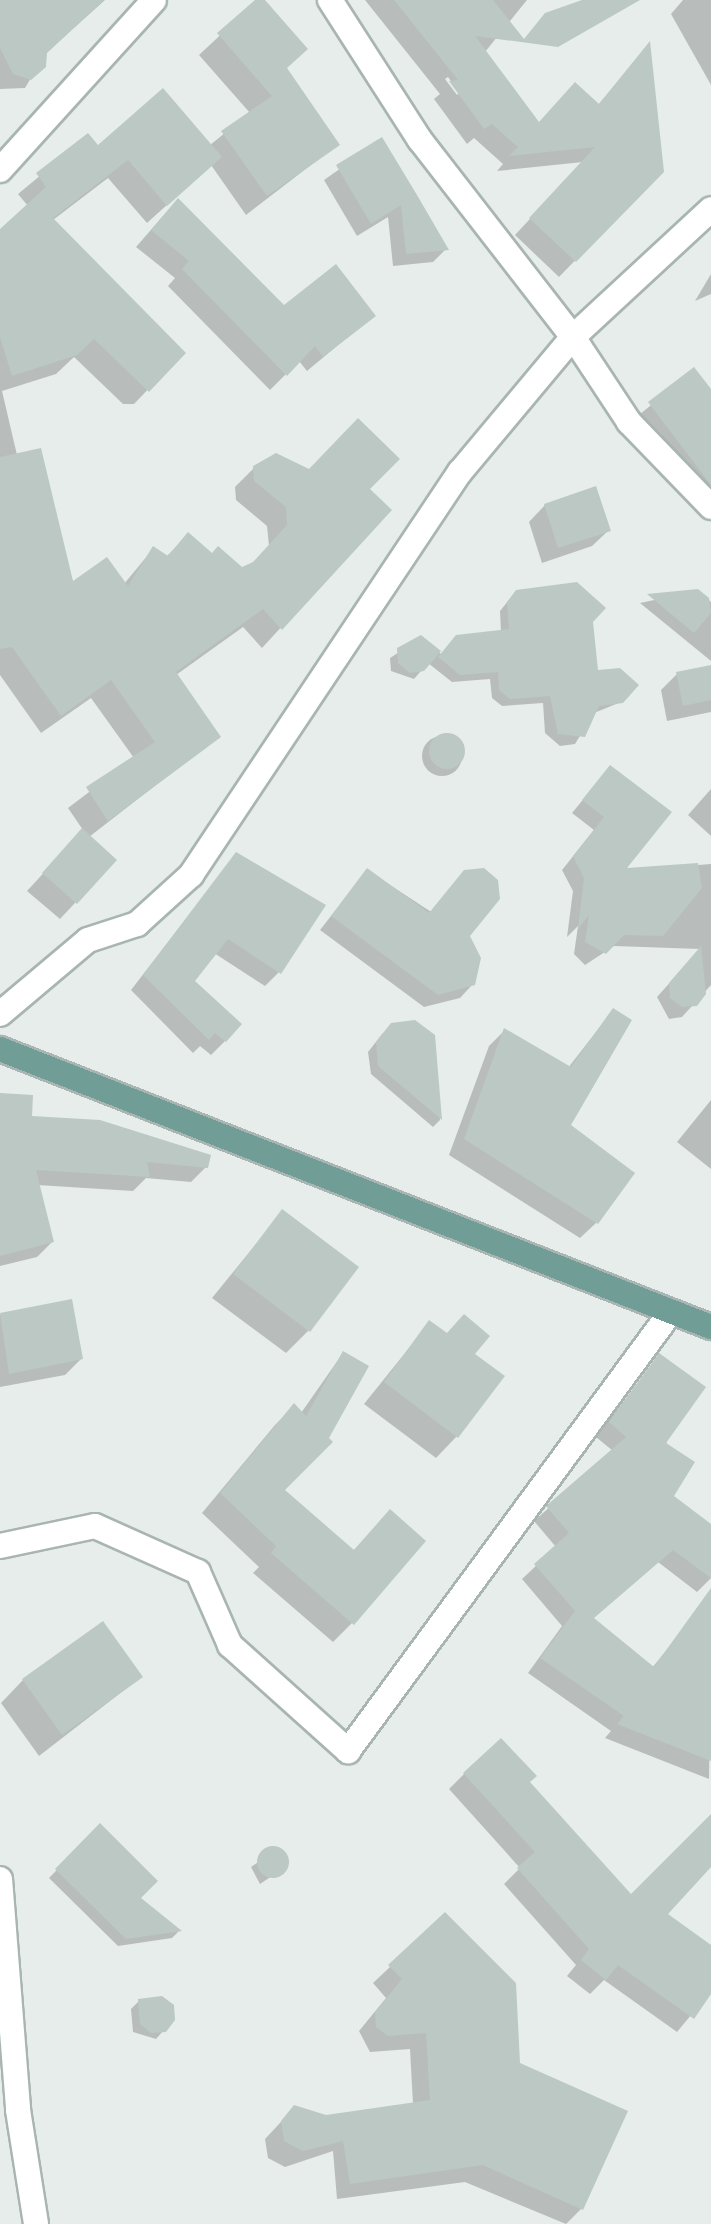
<!DOCTYPE html>
<style>
body{margin:0}
#map{position:relative;width:711px;height:2224px;overflow:hidden;background:#e6edeb;font-family:Poppins,sans-serif}
div>[style]{position:absolute}
.shadow>*{inset:0;background:#0003}
.round{border-radius:50%}
.building>*{inset:0;background:#bcc8c4}
.roads{filter:drop-shadow(2px 0 #a9b5b2) drop-shadow(-2px 0 #a9b5b2) drop-shadow(0 2px #a9b5b2) drop-shadow(0 -2px #a9b5b2)}
.minor>*{height:24px;margin:-12px;padding:0 12px;transform-origin:12px;border-radius:12px;background:#fff}
.primary>*{height:24px;margin:-12px;padding:0 12px;transform-origin:12px;border-radius:12px;background:#709e96}
span{translate:-50% -50%;white-space:nowrap;text-align:center;line-height:1.15;-webkit-text-stroke:8px #f7faf9;paint-order:stroke}
</style>
<div id="map">
<div class="shadow">
<i style="clip-path:polygon(0 0,105px 0,45px 54px,25px 88px,0 89px)"></i>
<i style="clip-path:polygon(258px 0,286px 69px,337px 145px,246px 215px,211px 165px,147px 223px,108px 178px,53px 220px,183px 353px,134px 404px,123px 404px,74px 357px,56px 374px,2px 391px,17px 455px,72px 584px,124px 584px,153px 549px,166px 557px,188px 535px,211px 555px,242px 569px,252px 565px,269px 546px,267px 526px,236px 500px,235px 487px,254px 468px,309px 471px,368px 489px,389px 510px,262px 648px,243px 627px,176px 675px,219px 736px,89px 837px,115px 860px,60px 919px,27px 891px,83px 830px,68px 808px,134px 758px,91px 698px,41px 733px,0 675px,0 232px,28px 206px,18px 194px,88px 136px,98px 148px,210px 145px,250px 113px,199px 55px)"></i>
<i style="clip-path:polygon(evenodd,365px 0,527px 0,485px 52px,538px 124px,598px 105px,648px 46px,662px 171px,559px 277px,515px 235px,583px 162px,497px 171px,503px 164px,474px 138px,467px 144px,434px 99px,440px 94px,365px 0,448px 77px,459px 92px,457px 95px,445px 79px,448px 77px)"></i>
<i style="clip-path:polygon(683px 0,711px 0,711px 85px,671px 14px)"></i>
<i style="clip-path:polygon(381px 140px,446px 249px,433px 262px,393px 266px,388px 217px,357px 236px,324px 180px)"></i>
<i style="clip-path:polygon(163px 216px,284px 308px,374px 315px,307px 371px,299px 361px,270px 390px,168px 286px,175px 278px,136px 247px)"></i>
<i style="clip-path:polygon(711px 274px,711px 294px,695px 301px)"></i>
<i style="clip-path:polygon(694px 370px,711px 392px,711px 485px,692px 495px,634px 419px)"></i>
<i style="clip-path:polygon(545px 505px,609px 530px,592px 546px,542px 563px,529px 522px)"></i>
<i style="clip-path:polygon(697px 591px,711px 602px,711px 661px,640px 603px)"></i>
<i style="clip-path:polygon(508px 601px,591px 622px,597px 672px,621px 702px,594px 713px,575px 744px,560px 746px,545px 733px,543px 703px,502px 706px,492px 698px,490px 679px,452px 682px,428px 663px,414px 679px,391px 671px,390px 658px,421px 638px,441px 654px,501px 632px,500px 611px)"></i>
<i style="clip-path:polygon(711px 667px,711px 712px,667px 721px,661px 690px,677px 674px)"></i>
<i class="round" style="left:422px;top:736px;width:40px;height:40px"></i>
<i style="clip-path:polygon(610px 767px,622px 871px,711px 864px,711px 985px,682px 1017px,669px 1019px,657px 997px,700px 949px,614px 946px,585px 965px,574px 954px,578px 926px,567px 937px,573px 891px,562px 870px,594px 830px,572px 813px)"></i>
<i style="clip-path:polygon(711px 789px,711px 836px,688px 815px)"></i>
<i style="clip-path:polygon(236px 854px,279px 972px,265px 986px,214px 953px,192px 981px,225px 1041px,211px 1055px,200px 1046px,193px 1053px,131px 990px)"></i>
<i style="clip-path:polygon(367px 870px,468px 936px,473px 984px,460px 998px,424px 1007px,320px 930px)"></i>
<i style="clip-path:polygon(613px 1010px,568px 1125px,596px 1223px,580px 1238px,449px 1155px,489px 1046px,504px 1031px,568px 1068px)"></i>
<i style="clip-path:polygon(383px 1033px,433px 1036px,440px 1120px,433px 1127px,371px 1074px,368px 1052px)"></i>
<i style="clip-path:polygon(0 1095px,29px 1118px,206px 1167px,191px 1182px,146px 1178px,133px 1191px,37px 1185px,52px 1242px,37px 1257px,0 1266px)"></i>
<i style="clip-path:polygon(711px 1100px,711px 1169px,677px 1142px)"></i>
<i style="clip-path:polygon(282px 1212px,308px 1331px,286px 1353px,212px 1298px)"></i>
<i style="clip-path:polygon(70px 1301px,81px 1359px,65px 1375px,0 1387px,0 1315px)"></i>
<i style="clip-path:polygon(430px 1322px,472px 1354px,457px 1436px,436px 1458px,364px 1404px)"></i>
<i style="clip-path:polygon(343px 1353px,282px 1490px,352px 1552px,390px 1512px,352px 1623px,333px 1642px,253px 1573px,259px 1567px,202px 1513px,275px 1425px,294px 1406px,301px 1413px)"></i>
<i style="clip-path:polygon(659px 1356px,671px 1497px,711px 1527px,711px 1578px,697px 1592px,658px 1562px,592px 1619px,652px 1668px,686px 1626px,711px 1643px,709px 1779px,605px 1738px,611px 1731px,528px 1673px,562px 1626px,522px 1579px,556px 1547px,534px 1521px,613px 1451px,596px 1437px)"></i>
<i style="clip-path:polygon(141px 1677px,39px 1756px,1px 1703px,23px 1680px)"></i>
<i style="clip-path:polygon(464px 1774px,528px 1782px,631px 1897px,711px 1826px,711px 1864px,665px 1915px,711px 1947px,711px 1991px,677px 2032px,604px 1980px,590px 1994px,567px 1976px,576px 1965px,504px 1884px,520px 1868px,449px 1789px)"></i>
<i style="clip-path:polygon(100px 1826px,138px 1898px,179px 1931px,172px 1938px,118px 1946px,49px 1878px)"></i>
<i style="clip-path:polygon(277px 1849px,287px 1866px,260px 1884px,251px 1867px)"></i>
<i style="clip-path:polygon(445px 1915px,581px 2209px,566px 2224px,465px 2182px,337px 2199px,333px 2151px,285px 2167px,268px 2158px,265px 2139px,294px 2108px,325px 2117px,413px 2104px,410px 2049px,370px 2052px,359px 2031px,386px 1998px,373px 1983px)"></i>
<i style="clip-path:polygon(139px 2001px,164px 2030px,156px 2039px,133px 2032px,131px 2009px)"></i>
</div>
<div class="building">
<i style="clip-path:polygon(0 0,104px 0,47px 53px,46px 67px,31px 80px,13px 74px,0 48px)"></i>
<i style="clip-path:polygon(255px 0,265px 0,308px 49px,287px 68px,340px 145px,267px 196px,221px 131px,272px 96px,217px 33px)"></i>
<i style="clip-path:polygon(394px 0,493px 0,524px 39px,545px 13px,582px 0,640px 0,558px 47px,475px 36px,539px 122px,575px 82px,599px 104px,650px 41px,664px 172px,576px 262px,529px 218px,595px 147px,509px 156px,518px 147px,492px 124px,484px 129px,449px 81px,458px 80px)"></i>
<i style="clip-path:polygon(163px 88px,222px 157px,167px 206px,128px 160px,53px 218px,186px 353px,149px 392px,94px 339px,77px 355px,12px 376px,0 337px,0 229px,46px 187px,36px 173px,88px 133px,98px 145px)"></i>
<i style="clip-path:polygon(382px 137px,417px 195px,449px 250px,406px 254px,401px 205px,371px 224px,336px 165px)"></i>
<i style="clip-path:polygon(178px 198px,284px 305px,336px 264px,376px 316px,323px 357px,315px 346px,287px 376px,182px 269px,189px 261px,151px 230px)"></i>
<i style="clip-path:polygon(694px 367px,711px 389px,711px 485px,648px 402px)"></i>
<i style="clip-path:polygon(358px 418px,400px 459px,370px 489px,392px 510px,282px 630px,263px 609px,176px 672px,221px 737px,108px 821px,86px 787px,155px 742px,111px 680px,61px 716px,12px 647px,0 649px,0 457px,41px 448px,73px 581px,107px 557px,128px 586px,153px 546px,168px 556px,188px 532px,212px 553px,218px 546px,242px 567px,253px 562px,287px 525px,286px 507px,254px 481px,253px 466px,276px 453px,309px 469px)"></i>
<i style="clip-path:polygon(596px 486px,611px 531px,558px 548px,544px 504px)"></i>
<i style="clip-path:polygon(577px 582px,606px 608px,593px 622px,598px 670px,620px 668px,639px 685px,623px 703px,599px 706px,585px 737px,558px 734px,550px 696px,510px 699px,499px 690px,498px 672px,460px 675px,438px 657px,456px 635px,509px 629px,507px 602px,516px 590px)"></i>
<i style="clip-path:polygon(698px 589px,709px 598px,711px 613px,694px 633px,647px 594px)"></i>
<i style="clip-path:polygon(421px 635px,441px 651px,424px 671px,410px 673px,398px 663px,397px 648px)"></i>
<i style="clip-path:polygon(711px 665px,711px 700px,683px 706px,676px 672px)"></i>
<i class="round" style="left:429px;top:733px;width:36px;height:36px"></i>
<i style="clip-path:polygon(610px 765px,672px 812px,627px 868px,698px 863px,702px 888px,663px 936px,624px 935px,606px 954px,585px 942px,589px 915px,578px 929px,584px 878px,573px 856px,604px 817px,582px 800px)"></i>
<i style="clip-path:polygon(82px 828px,117px 860px,77px 904px,42px 873px)"></i>
<i style="clip-path:polygon(236px 852px,326px 905px,281px 974px,228px 939px,195px 981px,242px 1024px,226px 1042px,215px 1033px,209px 1040px,143px 975px)"></i>
<i style="clip-path:polygon(367px 868px,429px 913px,464px 870px,484px 868px,498px 880px,500px 899px,470px 936px,481px 958px,475px 985px,438px 995px,331px 916px)"></i>
<i style="clip-path:polygon(701px 946px,706px 994px,697px 1006px,682px 1007px,670px 998px,669px 983px)"></i>
<i style="clip-path:polygon(613px 1008px,632px 1020px,571px 1125px,635px 1173px,598px 1224px,464px 1139px,504px 1028px,571px 1067px)"></i>
<i style="clip-path:polygon(415px 1020px,435px 1035px,442px 1120px,378px 1066px,376px 1042px,391px 1023px)"></i>
<i style="clip-path:polygon(0 1093px,33px 1095px,32px 1116px,100px 1120px,211px 1155px,208px 1168px,147px 1162px,150px 1177px,36px 1170px,54px 1242px,0 1256px)"></i>
<i style="clip-path:polygon(282px 1209px,359px 1267px,310px 1332px,233px 1274px)"></i>
<i style="clip-path:polygon(72px 1299px,83px 1359px,9px 1374px,0 1313px)"></i>
<i style="clip-path:polygon(464px 1314px,490px 1336px,475px 1354px,505px 1376px,458px 1438px,384px 1382px,429px 1320px,447px 1333px)"></i>
<i style="clip-path:polygon(343px 1351px,369px 1366px,329px 1438px,333px 1442px,285px 1490px,354px 1550px,390px 1509px,426px 1541px,354px 1625px,271px 1553px,276px 1546px,220px 1493px,294px 1403px,306px 1416px)"></i>
<i style="clip-path:polygon(659px 1353px,706px 1387px,666px 1443px,695px 1462px,674px 1496px,711px 1524px,711px 1578px,673px 1550px,594px 1618px,654px 1667px,711px 1588px,711px 1761px,617px 1724px,624px 1716px,540px 1658px,575px 1611px,534px 1564px,569px 1533px,546px 1506px,626px 1437px,609px 1422px)"></i>
<i style="clip-path:polygon(103px 1621px,143px 1677px,62px 1735px,22px 1679px)"></i>
<i style="clip-path:polygon(501px 1738px,537px 1776px,530px 1782px,631px 1894px,711px 1814px,711px 1867px,668px 1914px,711px 1945px,711px 1994px,694px 2019px,618px 1965px,606px 1980px,581px 1960px,589px 1949px,517px 1868px,535px 1852px,463px 1773px)"></i>
<i style="clip-path:polygon(100px 1823px,158px 1881px,141px 1898px,182px 1931px,126px 1939px,55px 1869px)"></i>
<i class="round" style="left:257px;top:1846px;width:32px;height:32px"></i>
<i style="clip-path:polygon(445px 1912px,516px 1983px,520px 2063px,628px 2111px,583px 2210px,483px 2165px,350px 2184px,343px 2141px,303px 2151px,284px 2141px,281px 2121px,294px 2105px,326px 2115px,430px 2100px,426px 2033px,388px 2036px,376px 2027px,375px 2012px,402px 1979px,388px 1965px)"></i>
<i style="clip-path:polygon(162px 1996px,174px 2005px,175px 2020px,166px 2032px,151px 2033px,140px 2024px,138px 1999px)"></i>
</div>
<div class="roads">
<div class="minor">
<i style="left:330px;top:0;width:166px;rotate:57.3deg"></i>
<i style="left:420px;top:140px;width:249px;rotate:52.2deg"></i>
<i style="left:573px;top:337px;width:102px;rotate:56.6deg"></i>
<i style="left:629px;top:422px;width:118px;rotate:46deg"></i>
<i style="left:0;top:170px;width:229px;rotate:-47.8deg"></i>
<i style="left:0;top:1014px;width:115px;rotate:-40.1deg"></i>
<i style="left:88px;top:940px;width:52px;rotate:-18.1deg"></i>
<i style="left:137px;top:924px;width:73px;rotate:-42.2deg"></i>
<i style="left:191px;top:875px;width:485px;rotate:-56.3deg"></i>
<i style="left:460px;top:472px;width:176px;rotate:-50.1deg"></i>
<i style="left:573px;top:337px;width:188px;rotate:-42.8deg"></i>
<i style="left:0;top:1546px;width:97px;rotate:-11.9deg"></i>
<i style="left:95px;top:1526px;width:113px;rotate:24.1deg"></i>
<i style="left:198px;top:1572px;width:80px;rotate:66.3deg"></i>
<i style="left:230px;top:1645px;width:159px;rotate:41.9deg"></i>
<i style="left:348px;top:1751px;width:544px;rotate:-53.68deg"></i>
<i style="left:0;top:1879px;width:232px;rotate:85.5deg"></i>
<i style="left:18px;top:2110px;width:115px;rotate:81deg"></i>
</div>
<div class="primary">
<i style="left:0;top:1049px;width:763px;rotate:21.36deg"></i>
</div>
</div>
</div>
